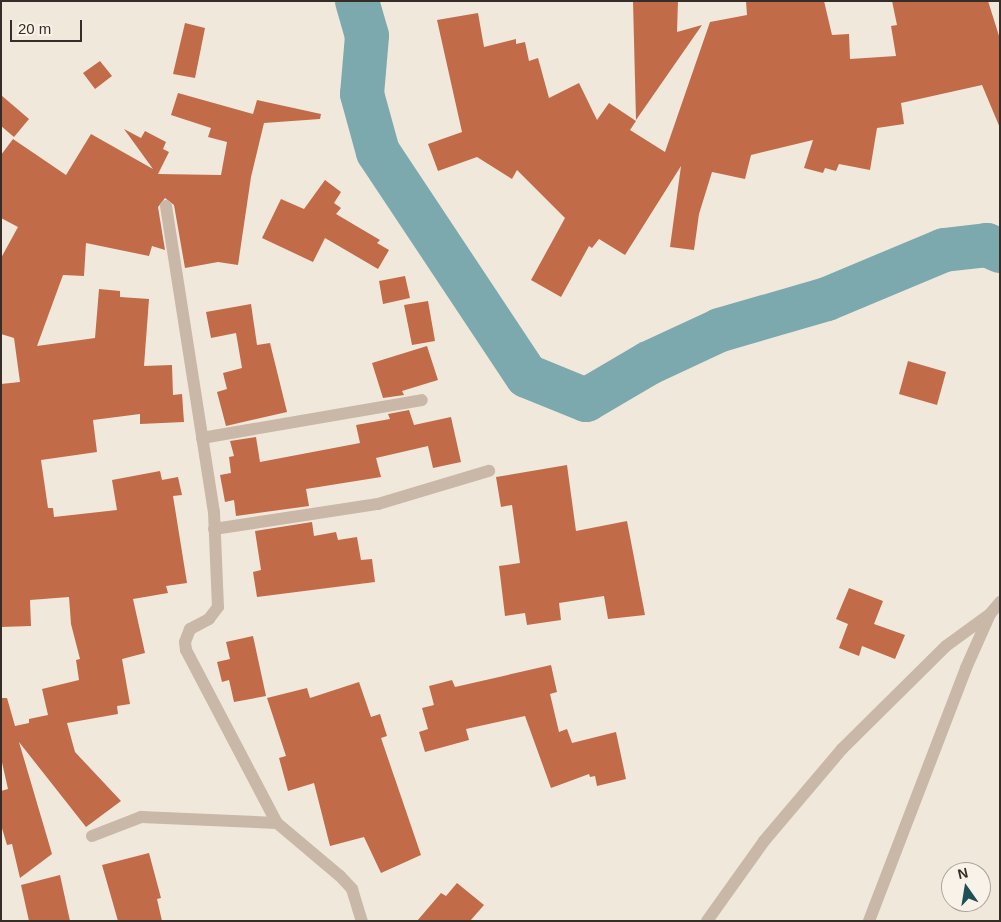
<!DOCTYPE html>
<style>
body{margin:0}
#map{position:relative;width:1001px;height:922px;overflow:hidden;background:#f1e8dc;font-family:Helvetica,sans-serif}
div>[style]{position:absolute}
.river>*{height:44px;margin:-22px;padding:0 22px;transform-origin:22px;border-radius:22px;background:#7ba9ad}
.building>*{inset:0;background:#c16b49}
.minor>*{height:12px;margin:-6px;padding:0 6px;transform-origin:6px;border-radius:6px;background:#c9b8a8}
span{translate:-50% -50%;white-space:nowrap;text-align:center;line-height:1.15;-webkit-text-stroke:4px #f9f2e8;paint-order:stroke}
.frame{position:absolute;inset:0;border:2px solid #362d28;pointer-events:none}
.north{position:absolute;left:941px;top:862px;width:50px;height:50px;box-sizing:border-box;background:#f9f2e8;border:1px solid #aba39b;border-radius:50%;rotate:347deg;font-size:14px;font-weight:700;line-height:20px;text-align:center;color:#362d28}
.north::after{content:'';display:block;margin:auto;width:18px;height:22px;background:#1f5055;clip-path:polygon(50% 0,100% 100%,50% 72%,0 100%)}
.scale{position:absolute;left:10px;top:20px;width:72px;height:22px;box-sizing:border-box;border:2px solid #362d28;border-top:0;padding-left:6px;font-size:15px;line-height:18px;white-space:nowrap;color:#362d28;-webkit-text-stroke:4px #f9f2e8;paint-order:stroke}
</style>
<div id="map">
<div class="river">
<i style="left:357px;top:1px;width:36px;rotate:74deg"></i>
<i style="left:367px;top:36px;width:58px;rotate:94.9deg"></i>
<i style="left:362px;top:94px;width:60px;rotate:74.6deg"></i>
<i style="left:378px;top:152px;width:269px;rotate:56.4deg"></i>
<i style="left:527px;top:376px;width:64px;rotate:22.1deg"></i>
<i style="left:586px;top:400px;width:73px;rotate:-30.4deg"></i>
<i style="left:649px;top:363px;width:78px;rotate:-24.9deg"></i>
<i style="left:720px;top:330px;width:111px;rotate:-16.2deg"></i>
<i style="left:827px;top:299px;width:127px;rotate:-22.7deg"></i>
<i style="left:944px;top:250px;width:43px;rotate:-6.6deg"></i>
<i style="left:987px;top:245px;width:14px;rotate:25deg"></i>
</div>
<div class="building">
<i style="clip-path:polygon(633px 1px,678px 1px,677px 32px,702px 25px,636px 120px)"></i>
<i style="clip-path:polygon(746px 1px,824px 1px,832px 35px,849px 34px,850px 59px,896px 56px,891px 26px,897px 25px,892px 1px,988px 1px,1000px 39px,1000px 128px,982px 85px,901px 103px,904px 124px,877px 128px,870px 170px,839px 164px,836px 171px,825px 168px,823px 173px,804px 168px,813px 140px,751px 155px,745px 179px,712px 172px,699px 214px,694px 250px,670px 247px,681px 166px,625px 255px,599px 239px,592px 248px,589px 246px,561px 297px,531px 280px,565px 218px,517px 170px,512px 179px,477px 157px,438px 171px,428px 144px,462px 132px,437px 20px,478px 13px,484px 47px,516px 39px,516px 44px,525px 42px,529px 61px,538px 58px,549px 98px,579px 83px,597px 120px,609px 103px,636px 121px,630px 130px,665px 152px,710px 22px,747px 15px)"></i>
<i style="clip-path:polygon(185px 23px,205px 28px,195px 78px,173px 74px)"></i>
<i style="clip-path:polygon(100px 61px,112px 76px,95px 89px,83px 73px)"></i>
<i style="clip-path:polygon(178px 93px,253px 114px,257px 100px,321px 114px,320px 119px,264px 123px,251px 177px,238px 265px,218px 262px,185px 268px,174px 205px,165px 198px,158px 207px,165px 250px,152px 246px,149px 256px,86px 243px,84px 276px,63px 275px,37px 346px,95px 338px,99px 289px,120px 291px,120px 297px,149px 299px,144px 366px,172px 365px,173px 395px,182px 394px,184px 422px,140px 424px,140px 414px,93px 420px,97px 452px,41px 460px,48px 508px,53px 508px,54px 517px,117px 510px,112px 480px,160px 471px,162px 480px,178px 477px,182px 495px,173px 496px,187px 583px,166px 586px,168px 593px,133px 599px,145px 653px,122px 659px,130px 704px,117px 706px,118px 714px,67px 723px,75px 752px,121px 801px,86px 827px,19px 742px,52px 854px,20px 878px,12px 844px,7px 845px,1px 825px,1px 791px,8px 789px,1px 758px,1px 698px,7px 698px,15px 726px,29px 723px,29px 719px,48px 715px,42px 689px,79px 680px,76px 660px,80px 659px,71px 624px,69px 597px,30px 600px,31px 626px,1px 627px,1px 384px,20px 382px,14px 338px,1px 334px,1px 258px,18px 227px,1px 218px,1px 155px,13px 139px,66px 175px,91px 134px,153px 169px,124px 129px,141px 138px,145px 131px,166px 142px,163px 149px,169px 152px,158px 174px,221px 175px,227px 142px,208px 137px,211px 128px,171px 115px)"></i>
<i style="clip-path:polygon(1px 95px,29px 119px,14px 137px,1px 126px)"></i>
<i style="clip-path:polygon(325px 180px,341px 192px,334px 203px,341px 208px,336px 214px,380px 240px,377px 243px,389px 250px,378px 269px,325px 238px,313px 262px,262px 238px,281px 199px,304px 209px)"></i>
<i style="clip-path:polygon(405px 276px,410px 298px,383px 304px,379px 281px)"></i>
<i style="clip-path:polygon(428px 301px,435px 341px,412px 345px,404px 305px)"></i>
<i style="clip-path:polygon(251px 304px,257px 345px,270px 343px,287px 412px,226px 426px,217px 392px,227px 389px,223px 373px,242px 368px,236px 333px,211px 338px,206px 312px)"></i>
<i style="clip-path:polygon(427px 346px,438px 380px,402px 391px,404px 395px,383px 398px,372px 363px)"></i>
<i style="clip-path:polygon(908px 361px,946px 372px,937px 405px,899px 394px)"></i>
<i style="clip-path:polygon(409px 410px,414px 425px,451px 417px,461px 462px,433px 468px,428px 446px,376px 458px,381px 477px,306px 489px,309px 506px,236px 516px,234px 500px,225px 502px,220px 475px,231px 473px,229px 457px,234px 456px,230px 441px,256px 437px,260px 462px,360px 443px,356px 425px,390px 419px,388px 414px)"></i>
<i style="clip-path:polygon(567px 465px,576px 531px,627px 521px,645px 615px,608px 619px,604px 596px,559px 603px,561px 620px,527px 625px,525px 613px,505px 616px,499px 566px,520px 563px,512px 505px,501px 507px,496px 477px)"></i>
<i style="clip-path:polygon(312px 522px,314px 536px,336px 532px,338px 540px,357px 537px,361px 560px,372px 559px,375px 582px,257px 597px,253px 572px,261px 570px,255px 531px)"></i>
<i style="clip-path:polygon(849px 588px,883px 601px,874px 624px,905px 635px,895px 659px,862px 646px,859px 656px,839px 648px,848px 624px,836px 619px)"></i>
<i style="clip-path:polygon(253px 636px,266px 696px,234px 702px,229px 680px,222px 682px,217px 662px,230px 659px,226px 642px)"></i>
<i style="clip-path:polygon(551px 665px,557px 692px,550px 694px,559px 732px,567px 729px,572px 743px,616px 732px,626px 779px,597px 786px,595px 776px,590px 777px,589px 774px,551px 788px,525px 716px,466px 729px,469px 740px,425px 752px,419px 732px,428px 729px,422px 708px,434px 705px,429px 686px,452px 680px,455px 687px)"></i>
<i style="clip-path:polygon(359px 682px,371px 717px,380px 714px,387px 736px,381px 738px,421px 855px,381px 873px,364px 837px,330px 846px,314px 783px,288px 791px,279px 758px,286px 756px,267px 698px,307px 688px,310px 698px)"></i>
<i style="clip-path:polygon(149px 853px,161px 898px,157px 899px,162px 921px,118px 921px,102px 865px)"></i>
<i style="clip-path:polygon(60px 875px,70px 921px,29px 921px,21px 885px)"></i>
<i style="clip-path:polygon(457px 883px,484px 905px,470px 921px,417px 921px,441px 893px,446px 896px)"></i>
</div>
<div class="minor">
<i style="left:166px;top:206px;width:310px;rotate:81.1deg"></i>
<i style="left:214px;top:512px;width:95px;rotate:87.6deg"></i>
<i style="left:218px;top:607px;width:15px;rotate:127deg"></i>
<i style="left:209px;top:619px;width:21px;rotate:152deg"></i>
<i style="left:190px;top:629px;width:14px;rotate:111deg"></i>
<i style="left:185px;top:642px;width:8px;rotate:83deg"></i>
<i style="left:186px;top:650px;width:195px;rotate:62.3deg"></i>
<i style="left:277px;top:823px;width:82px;rotate:40.1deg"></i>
<i style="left:340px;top:876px;width:18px;rotate:47deg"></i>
<i style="left:352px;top:889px;width:34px;rotate:73deg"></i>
<i style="left:202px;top:438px;width:223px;rotate:-9.8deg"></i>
<i style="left:214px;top:529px;width:166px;rotate:-8.7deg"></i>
<i style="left:378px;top:504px;width:116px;rotate:-16.6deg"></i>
<i style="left:92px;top:836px;width:53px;rotate:-21.2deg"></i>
<i style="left:141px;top:817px;width:136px;rotate:2.5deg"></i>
<i style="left:707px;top:921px;width:98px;rotate:-54.5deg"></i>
<i style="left:764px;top:841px;width:121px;rotate:-49.7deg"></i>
<i style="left:842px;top:749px;width:146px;rotate:-44.7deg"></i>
<i style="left:946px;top:646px;width:54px;rotate:-36deg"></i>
<i style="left:869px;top:921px;width:271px;rotate:-69deg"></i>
<i style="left:966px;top:668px;width:59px;rotate:-66deg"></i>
<i style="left:990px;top:614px;width:16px;rotate:-50deg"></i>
</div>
<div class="frame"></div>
<div class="north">N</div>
<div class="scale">20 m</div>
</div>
